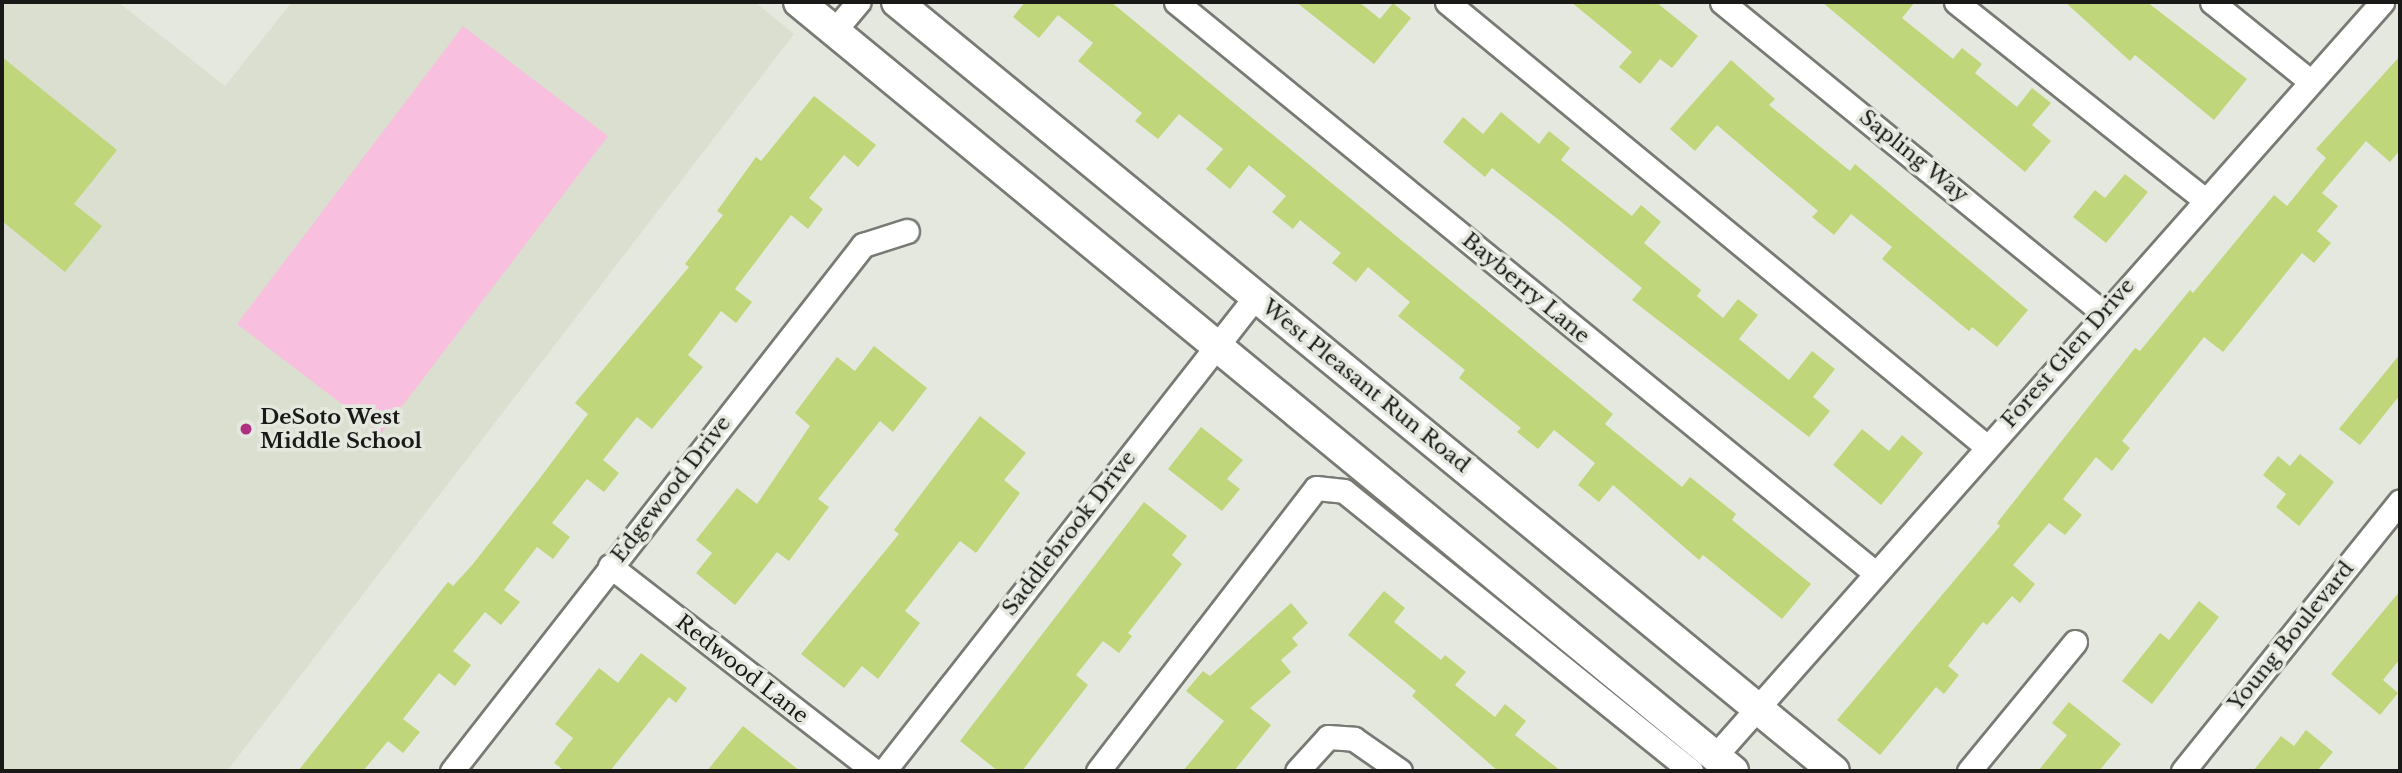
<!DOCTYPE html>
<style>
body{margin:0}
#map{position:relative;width:2402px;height:773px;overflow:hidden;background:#e5e8df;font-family:"Libre Baskerville",serif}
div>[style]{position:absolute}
.built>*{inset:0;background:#dadfcf}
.green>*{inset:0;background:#f8c0de}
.building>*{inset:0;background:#bfd77a}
.roads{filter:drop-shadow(2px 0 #787b73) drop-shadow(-2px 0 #787b73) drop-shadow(0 2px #787b73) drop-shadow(0 -2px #787b73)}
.minor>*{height:23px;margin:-11.5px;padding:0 11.5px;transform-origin:11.5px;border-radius:11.5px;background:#fff}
.major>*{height:30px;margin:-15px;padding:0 15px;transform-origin:15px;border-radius:15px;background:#fff}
.dots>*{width:19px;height:19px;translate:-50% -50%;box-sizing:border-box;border:4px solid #e5e8df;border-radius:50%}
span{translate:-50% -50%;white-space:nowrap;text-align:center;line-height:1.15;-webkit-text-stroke:7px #e5e8df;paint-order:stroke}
.street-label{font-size:21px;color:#191a17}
.poi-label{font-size:21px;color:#191a17;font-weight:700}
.left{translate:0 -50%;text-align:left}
.frame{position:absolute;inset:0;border:4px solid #191a17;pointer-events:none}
</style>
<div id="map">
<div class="built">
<i style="clip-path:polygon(2px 2px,118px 2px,225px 86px,292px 2px,755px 2px,794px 34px,227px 771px,2px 771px)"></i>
</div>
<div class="green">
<i style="clip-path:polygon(463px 26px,608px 136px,381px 434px,237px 324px)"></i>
</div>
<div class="building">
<i style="clip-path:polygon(1025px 2px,1111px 2px,1613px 414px,1605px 424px,1682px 487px,1690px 477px,1736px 514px,1732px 520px,1811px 584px,1782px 619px,1703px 555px,1699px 560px,1613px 485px,1599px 502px,1578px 485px,1595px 463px,1554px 430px,1538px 449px,1517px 432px,1521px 428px,1459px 378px,1465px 370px,1398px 316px,1410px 302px,1368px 267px,1356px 282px,1332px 263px,1341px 253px,1300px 220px,1293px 229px,1272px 212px,1286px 196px,1249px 165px,1230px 189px,1206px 169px,1223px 149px,1179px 114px,1158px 139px,1135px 121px,1142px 113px,1078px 61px,1093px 43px,1058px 15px,1039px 38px,1013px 17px)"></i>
<i style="clip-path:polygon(1296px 2px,1359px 2px,1380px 19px,1393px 3px,1411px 18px,1374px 64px)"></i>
<i style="clip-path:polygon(1571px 2px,1656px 2px,1698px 36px,1672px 68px,1660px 59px,1640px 84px,1619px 67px,1632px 52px)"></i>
<i style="clip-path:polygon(1822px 2px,1915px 2px,1902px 18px,1953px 59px,1962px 48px,1982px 64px,1975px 73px,2017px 107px,2032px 88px,2051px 103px,2032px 125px,2051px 141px,2025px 172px)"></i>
<i style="clip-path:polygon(2065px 2px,2147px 2px,2247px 79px,2214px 120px,2135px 55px,2130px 61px)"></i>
<i style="clip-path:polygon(2400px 56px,2400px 150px,2390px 162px,2366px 141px,2322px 193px,2338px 206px,2317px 231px,2331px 243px,2314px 263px,2302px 253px,2223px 352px,2204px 337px,2122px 441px,2130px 448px,2112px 471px,2096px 457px,2063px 499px,2082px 515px,2065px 535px,2049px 523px,2013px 565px,2035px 584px,2020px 603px,2012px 596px,1987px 625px,1983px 622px,1948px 666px,1959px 675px,1944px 694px,1936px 687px,1880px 755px,1837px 720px,2000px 526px,1997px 523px,2135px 348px,2140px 351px,2190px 290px,2193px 293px,2274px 195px,2287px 206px,2326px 158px,2316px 149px)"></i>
<i style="clip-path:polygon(2px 57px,117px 150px,74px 204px,102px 226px,65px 272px,2px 221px)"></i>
<i style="clip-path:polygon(1731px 60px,1775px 99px,1769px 105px,1850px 171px,1855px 164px,2028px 310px,1997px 347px,1972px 327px,1969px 331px,1882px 259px,1892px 247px,1851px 214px,1834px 235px,1812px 217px,1818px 211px,1717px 125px,1695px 151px,1670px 129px)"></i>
<i style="clip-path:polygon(814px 96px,876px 145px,858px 167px,844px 155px,809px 198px,823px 209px,808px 229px,791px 215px,735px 289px,752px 302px,736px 323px,721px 311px,688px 355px,703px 367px,652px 429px,637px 417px,603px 460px,619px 473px,604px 492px,587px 479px,552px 523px,570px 537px,553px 559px,537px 547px,504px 590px,520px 602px,501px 625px,485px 612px,453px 651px,471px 665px,455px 686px,439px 673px,403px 719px,420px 732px,403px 753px,388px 741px,363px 771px,298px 771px,448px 582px,453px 586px,473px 564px,540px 478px,588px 414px,575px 403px,689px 267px,685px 264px,723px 215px,717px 211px,756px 157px,761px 161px)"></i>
<i style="clip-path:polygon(1501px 112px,1539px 144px,1549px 131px,1570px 148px,1561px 160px,1632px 216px,1641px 205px,1661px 222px,1644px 243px,1701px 290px,1697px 296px,1723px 318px,1738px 299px,1758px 315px,1739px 339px,1789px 380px,1812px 351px,1835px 369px,1813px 397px,1830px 411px,1809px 437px,1632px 300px,1642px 288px,1559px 220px,1492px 168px,1485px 177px,1443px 142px,1463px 117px,1483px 134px)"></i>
<i style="clip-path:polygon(2125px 174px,2148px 192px,2106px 243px,2073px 217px,2095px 190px,2105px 198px)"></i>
<i style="clip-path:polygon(874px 346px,927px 388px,893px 432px,880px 421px,818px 499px,829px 507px,789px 561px,777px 552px,735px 605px,696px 573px,712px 553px,696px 540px,737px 488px,757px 504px,810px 426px,795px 413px,837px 357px,855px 371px)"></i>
<i style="clip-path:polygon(2400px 354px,2400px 395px,2360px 445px,2339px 429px)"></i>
<i style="clip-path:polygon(980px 416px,1026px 453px,1004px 480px,1020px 493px,976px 553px,960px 541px,905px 611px,920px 623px,878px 679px,862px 666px,844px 688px,801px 654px,899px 534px,894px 530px)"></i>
<i style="clip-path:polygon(1201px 427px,1243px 460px,1227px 479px,1240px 489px,1222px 511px,1168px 469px)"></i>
<i style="clip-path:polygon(1862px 429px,1889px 451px,1902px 435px,1923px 453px,1881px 505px,1833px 465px)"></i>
<i style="clip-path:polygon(2300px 454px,2334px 482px,2299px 526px,2276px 507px,2286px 494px,2263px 475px,2278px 456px,2290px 466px)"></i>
<i style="clip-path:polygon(1144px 502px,1187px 536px,1172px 555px,1182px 564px,1128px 633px,1132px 636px,1119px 653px,1103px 641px,1076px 675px,1088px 685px,1022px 771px,998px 771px,960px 741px)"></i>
<i style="clip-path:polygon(1384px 591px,1405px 608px,1394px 622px,1441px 660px,1445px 655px,1466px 672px,1455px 685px,1495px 717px,1505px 704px,1526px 721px,1515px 735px,1561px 771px,1498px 771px,1412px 696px,1416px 691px,1348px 635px)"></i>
<i style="clip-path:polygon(2400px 591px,2400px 659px,2383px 680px,2398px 693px,2380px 715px,2331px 674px)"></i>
<i style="clip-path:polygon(2199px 601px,2219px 617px,2152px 704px,2122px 681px,2160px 633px,2169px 640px)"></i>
<i style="clip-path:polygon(1291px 603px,1308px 623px,1292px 638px,1298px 645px,1281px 660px,1291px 672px,1250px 708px,1271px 725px,1234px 771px,1183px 771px,1224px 721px,1186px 691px,1203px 671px,1210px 676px)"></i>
<i style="clip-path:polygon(641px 653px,687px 688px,676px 703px,669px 697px,610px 771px,565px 771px,554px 763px,573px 738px,555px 724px,599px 668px,618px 683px)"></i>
<i style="clip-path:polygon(2069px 702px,2121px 744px,2099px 771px,2038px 771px,2067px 735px,2052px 723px)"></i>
<i style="clip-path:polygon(743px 726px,800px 771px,707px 771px)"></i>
<i style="clip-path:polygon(2306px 730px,2333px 752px,2317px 771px,2253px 771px,2281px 736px,2294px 746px)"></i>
</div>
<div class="roads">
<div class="minor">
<i style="left:1176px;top:2px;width:903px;rotate:39.24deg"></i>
<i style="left:1447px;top:2px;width:698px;rotate:39.48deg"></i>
<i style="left:1722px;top:2px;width:492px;rotate:39.2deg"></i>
<i style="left:1956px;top:2px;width:317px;rotate:38.5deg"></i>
<i style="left:2212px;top:2px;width:126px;rotate:38.9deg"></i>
<i style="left:834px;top:31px;width:38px;rotate:-50deg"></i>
<i style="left:610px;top:566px;width:334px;rotate:37.8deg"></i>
<i style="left:1715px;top:756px;width:1007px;rotate:-48.5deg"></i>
<i style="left:452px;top:771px;width:668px;rotate:-52deg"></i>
<i style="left:863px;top:245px;width:46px;rotate:-17.7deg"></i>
<i style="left:884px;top:771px;width:603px;rotate:-51.93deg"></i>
<i style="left:1098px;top:771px;width:357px;rotate:-52.4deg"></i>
<i style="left:1316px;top:488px;width:28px;rotate:6deg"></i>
<i style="left:1344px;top:491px;width:446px;rotate:38.9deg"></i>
<i style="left:1297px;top:771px;width:46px;rotate:-47.6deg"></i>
<i style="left:1328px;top:737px;width:26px;rotate:4deg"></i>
<i style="left:1354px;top:739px;width:56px;rotate:34.8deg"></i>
<i style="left:1969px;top:771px;width:167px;rotate:-50.6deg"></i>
<i style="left:2183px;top:771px;width:346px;rotate:-51.2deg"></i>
</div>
<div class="major">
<i style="left:799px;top:2px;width:1210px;rotate:39.47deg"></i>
<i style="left:897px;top:2px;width:1212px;rotate:39.38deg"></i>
</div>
</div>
<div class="dots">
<i style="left:246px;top:429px;background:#ae3181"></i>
</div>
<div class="street-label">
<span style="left:1914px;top:156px;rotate:39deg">Sapling Way</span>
<span style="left:1526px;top:288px;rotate:40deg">Bayberry Lane</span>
<span style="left:2068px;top:353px;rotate:-49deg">Forest Glen Drive</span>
<span style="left:1366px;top:386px;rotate:39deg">West Pleasant Run Road</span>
<span style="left:671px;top:489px;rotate:-52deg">Edgewood Drive</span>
<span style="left:1069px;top:533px;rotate:-52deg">Saddlebrook Drive</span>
<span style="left:2291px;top:636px;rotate:-51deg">Young Boulevard</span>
<span style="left:742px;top:669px;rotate:38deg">Redwood Lane</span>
</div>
<div class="poi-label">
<span class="left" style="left:260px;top:429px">DeSoto West<br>Middle School</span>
</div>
<div class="frame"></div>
</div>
